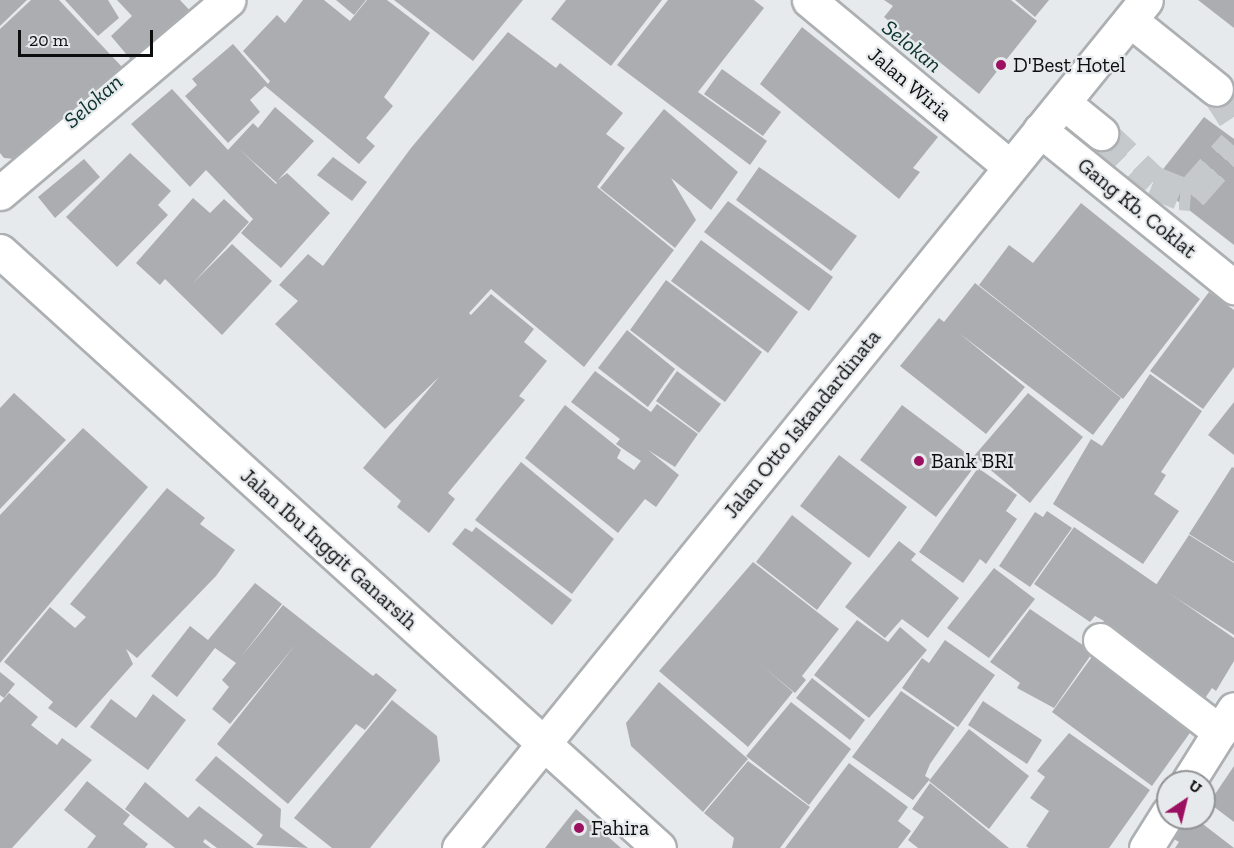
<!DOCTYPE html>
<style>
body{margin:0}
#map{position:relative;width:1234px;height:848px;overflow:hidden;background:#e7eaec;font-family:"Zilla Slab",serif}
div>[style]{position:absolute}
.building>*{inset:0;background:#acadb0}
.minor-tunnel>*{height:33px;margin-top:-16.5px;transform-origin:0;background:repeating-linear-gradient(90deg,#c6c9cb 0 33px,transparent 0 49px)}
.roads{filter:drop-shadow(2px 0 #adb0b2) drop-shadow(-2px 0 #adb0b2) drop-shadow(0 2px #adb0b2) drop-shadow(0 -2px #adb0b2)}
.minor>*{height:33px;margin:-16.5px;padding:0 16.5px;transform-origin:16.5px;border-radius:16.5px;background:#fff}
.major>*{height:33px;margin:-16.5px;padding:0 16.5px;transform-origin:16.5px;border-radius:16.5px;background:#fff}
.dots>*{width:16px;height:16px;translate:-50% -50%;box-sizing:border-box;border:3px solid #e7eaec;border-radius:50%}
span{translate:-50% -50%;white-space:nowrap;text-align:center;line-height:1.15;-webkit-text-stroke:4.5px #e7eaec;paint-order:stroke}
.poi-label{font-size:21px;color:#0d0e0e}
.left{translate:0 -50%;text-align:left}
.street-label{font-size:21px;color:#0d0e0e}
.water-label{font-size:22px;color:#0a302e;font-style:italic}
.north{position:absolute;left:1156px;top:770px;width:60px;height:60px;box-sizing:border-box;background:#e7eaec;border:2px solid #909293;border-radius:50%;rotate:35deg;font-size:16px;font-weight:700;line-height:24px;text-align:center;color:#0d0e0e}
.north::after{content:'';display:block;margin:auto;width:21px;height:27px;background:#9b1060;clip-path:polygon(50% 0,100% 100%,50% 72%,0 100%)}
.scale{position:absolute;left:18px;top:30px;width:135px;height:27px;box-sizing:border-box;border:3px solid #0d0e0e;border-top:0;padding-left:8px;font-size:18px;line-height:21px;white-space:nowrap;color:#0d0e0e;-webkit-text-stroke:4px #e7eaec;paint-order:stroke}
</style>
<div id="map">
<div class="building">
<i style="clip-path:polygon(0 0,27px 0,0 26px)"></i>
<i style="clip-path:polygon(31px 0,59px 0,123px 68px,15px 159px,4px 158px,0 153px,0 29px)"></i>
<i style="clip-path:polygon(65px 0,108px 0,119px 18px,98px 36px)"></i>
<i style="clip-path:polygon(117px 0,180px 0,194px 15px,132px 61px,111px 36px,132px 16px)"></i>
<i style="clip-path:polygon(303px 0,324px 0,350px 21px,367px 0,387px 0,430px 33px,384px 97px,393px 106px,366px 138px,375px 146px,359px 164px,265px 86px,250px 100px,260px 112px,228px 143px,185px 96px,197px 85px,192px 79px,233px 44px,268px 84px,270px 81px,243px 51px,277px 15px,285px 23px)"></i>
<i style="clip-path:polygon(336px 0,366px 0,354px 15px)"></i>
<i style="clip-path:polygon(394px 0,523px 0,473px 61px)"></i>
<i style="clip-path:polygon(566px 0,662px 0,611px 66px,551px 19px)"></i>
<i style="clip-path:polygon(668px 0,754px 0,764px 8px,698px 92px,767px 141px,750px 165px,617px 65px)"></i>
<i style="clip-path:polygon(884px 0,1011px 0,1037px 21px,979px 94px,884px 17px,893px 6px)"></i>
<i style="clip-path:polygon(1015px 0,1049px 0,1035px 17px)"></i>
<i style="clip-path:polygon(1198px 0,1234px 0,1234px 28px)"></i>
<i style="clip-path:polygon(802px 27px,938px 137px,913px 168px,920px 172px,899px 199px,760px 84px)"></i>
<i style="clip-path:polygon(508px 32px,556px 68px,560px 63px,623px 113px,606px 134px,625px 148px,597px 187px,674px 250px,584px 367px,491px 289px,469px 313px,471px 315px,491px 294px,534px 329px,524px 342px,547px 361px,519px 396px,525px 400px,448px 493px,455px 499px,429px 533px,397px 507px,401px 501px,363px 468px,439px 377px,385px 429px,275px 324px,298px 301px,279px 285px,308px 254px,323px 266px,411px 148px)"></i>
<i style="clip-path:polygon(722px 69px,781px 112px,763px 136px,704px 94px)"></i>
<i style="clip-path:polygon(evenodd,172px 89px,228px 150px,253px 123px,258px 128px,275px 107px,314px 141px,278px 180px,287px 173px,330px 213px,281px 268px,241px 233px,253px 219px,206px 170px,190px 187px,131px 124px,172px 89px,238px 148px,277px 183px,276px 184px,238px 148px)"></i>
<i style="clip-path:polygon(664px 109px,738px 172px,711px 210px,671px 178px,696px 220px,675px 248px,600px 188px)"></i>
<i style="clip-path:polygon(1204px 117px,1234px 139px,1234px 245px,1153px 182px)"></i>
<i style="clip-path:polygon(130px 153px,171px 191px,158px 205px,168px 215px,117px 267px,66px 217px)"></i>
<i style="clip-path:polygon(333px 157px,367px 182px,352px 201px,317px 175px)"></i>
<i style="clip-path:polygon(84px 159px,100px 177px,55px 218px,38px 197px)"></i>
<i style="clip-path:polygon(759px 167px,857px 236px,831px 271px,736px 200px)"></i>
<i style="clip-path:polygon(193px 198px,210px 213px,224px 199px,249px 222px,193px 283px,232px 244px,272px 281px,222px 335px,165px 279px,160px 285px,136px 263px)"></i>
<i style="clip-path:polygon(728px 201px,833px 277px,809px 311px,704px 232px)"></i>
<i style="clip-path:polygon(1081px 203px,1200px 299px,1123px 399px,979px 285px,1009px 245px,1033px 263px)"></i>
<i style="clip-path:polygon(701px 240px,798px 312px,768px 353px,671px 281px)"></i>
<i style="clip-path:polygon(666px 280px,762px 352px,725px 402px,630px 330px)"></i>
<i style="clip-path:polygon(975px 283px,1121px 398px,1093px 435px,959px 333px,1025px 387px,986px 434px,900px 366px,939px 318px,944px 322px)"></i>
<i style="clip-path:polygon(1209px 292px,1234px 310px,1234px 367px,1203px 409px,1150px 371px)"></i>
<i style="clip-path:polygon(627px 330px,675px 369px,648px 407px,598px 368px)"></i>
<i style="clip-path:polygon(595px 371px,651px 412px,657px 404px,698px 434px,675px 467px,648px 450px,679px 475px,656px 507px,645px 499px,618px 533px,525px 458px,565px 405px,621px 450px,617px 458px,634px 470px,641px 461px,616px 444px,620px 439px,571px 402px)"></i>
<i style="clip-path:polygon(677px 371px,721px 404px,699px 433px,656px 401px)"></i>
<i style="clip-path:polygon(1150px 374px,1202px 411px,1161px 472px,1166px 475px,1154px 494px,1179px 511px,1143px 564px,1053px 504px,1091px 439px,1102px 446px)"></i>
<i style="clip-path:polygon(14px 393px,66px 440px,0 509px,0 408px)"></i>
<i style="clip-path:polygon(1028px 393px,1083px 437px,1030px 503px,974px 456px)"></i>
<i style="clip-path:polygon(1234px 402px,1234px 455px,1208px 435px)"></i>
<i style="clip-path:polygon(902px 405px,978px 462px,936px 517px,860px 460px)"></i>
<i style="clip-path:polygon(83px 428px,148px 487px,0 663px,0 515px)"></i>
<i style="clip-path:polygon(839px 455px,907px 507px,869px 558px,800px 506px)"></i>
<i style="clip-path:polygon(521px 462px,614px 539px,572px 594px,475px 520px)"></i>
<i style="clip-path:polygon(1232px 467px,1234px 468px,1234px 562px,1189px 534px)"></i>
<i style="clip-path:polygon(978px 468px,1017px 495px,1006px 511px,1017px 519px,986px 564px,980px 559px,963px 583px,919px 552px)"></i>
<i style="clip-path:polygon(167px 488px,205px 518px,200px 524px,235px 550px,216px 576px,137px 658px,126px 649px,133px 664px,76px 728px,48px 708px,53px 702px,4px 662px,50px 607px,75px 628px,86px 617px,70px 604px)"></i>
<i style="clip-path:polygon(1047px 511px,1072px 528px,1030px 587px,999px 566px,1035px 512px,1043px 517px)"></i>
<i style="clip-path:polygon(792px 515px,852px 563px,817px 610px,756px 562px)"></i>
<i style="clip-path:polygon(476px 527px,572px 600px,552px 625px,452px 544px,465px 528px,472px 532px)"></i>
<i style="clip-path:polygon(1074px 527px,1234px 638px,1234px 661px,1216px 691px,1212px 688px,1201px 704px,1095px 634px,1104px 621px,1095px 616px,1090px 622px,1034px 584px)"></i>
<i style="clip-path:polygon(1189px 535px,1234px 563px,1234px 635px,1156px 585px)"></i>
<i style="clip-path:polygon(899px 541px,916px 554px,911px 560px,959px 598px,928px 638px,902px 619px,885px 638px,845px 607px)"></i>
<i style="clip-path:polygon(753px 562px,839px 629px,802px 676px,806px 680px,795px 693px,760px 664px,793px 692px,748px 747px,659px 671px)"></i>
<i style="clip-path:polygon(994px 568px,1035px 599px,989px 658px,947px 628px)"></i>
<i style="clip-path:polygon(255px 583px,282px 604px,241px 657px,283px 605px,373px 676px,376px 673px,397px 690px,365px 730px,356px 724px,288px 804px,217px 744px,296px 644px,230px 724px,212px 709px,229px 687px,222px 680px,236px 663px,215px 648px,177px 697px,151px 676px,190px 626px,208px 640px)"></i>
<i style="clip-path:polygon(1030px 609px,1093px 652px,1054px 708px,1017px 688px,1020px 683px,990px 662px)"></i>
<i style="clip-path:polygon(857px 620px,888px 642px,900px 627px,927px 650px,869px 718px,814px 675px)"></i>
<i style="clip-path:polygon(945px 640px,995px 675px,958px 727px,902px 688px,922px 658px,929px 663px)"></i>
<i style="clip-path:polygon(1099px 647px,1197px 723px,1152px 786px,1052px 712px)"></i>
<i style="clip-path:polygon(0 672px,15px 684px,4px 698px,0 695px)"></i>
<i style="clip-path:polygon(812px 678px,865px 720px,850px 740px,796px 698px)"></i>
<i style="clip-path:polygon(659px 682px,748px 759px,703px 812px,631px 746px,626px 723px)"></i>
<i style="clip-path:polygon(901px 691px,955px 728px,930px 764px,925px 776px,930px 779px,913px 800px,852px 757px)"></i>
<i style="clip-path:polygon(9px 693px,38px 717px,31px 725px,57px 745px,62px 738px,92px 760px,12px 848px,0 848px,0 703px)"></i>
<i style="clip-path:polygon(153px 694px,186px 720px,148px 770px,90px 727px,111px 699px,136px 718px)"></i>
<i style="clip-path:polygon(392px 700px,437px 736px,440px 761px,370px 848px,332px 848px,294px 818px)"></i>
<i style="clip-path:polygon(983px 701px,1042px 740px,1027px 764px,968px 725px)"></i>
<i style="clip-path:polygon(791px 702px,851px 749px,809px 805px,746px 756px)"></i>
<i style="clip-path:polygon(969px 729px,1029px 776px,989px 829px,929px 781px)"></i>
<i style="clip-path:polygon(1069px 733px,1150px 790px,1109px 848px,1029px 848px,1026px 846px,1049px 811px,1030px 798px,1045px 777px,1037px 771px)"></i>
<i style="clip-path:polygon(216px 756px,281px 809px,280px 827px,308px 848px,256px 845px,263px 835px,195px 780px)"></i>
<i style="clip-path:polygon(748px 761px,810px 807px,780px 848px,732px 848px,734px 838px,704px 813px)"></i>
<i style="clip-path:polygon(849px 763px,908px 807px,898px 821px,911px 831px,898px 848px,785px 848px)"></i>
<i style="clip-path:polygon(1234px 766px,1234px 822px,1209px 803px)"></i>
<i style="clip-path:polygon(87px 781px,130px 815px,123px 824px,148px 844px,145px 848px,87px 848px,96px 836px,64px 810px)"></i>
<i style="clip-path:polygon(145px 782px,188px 818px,199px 806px,254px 848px,217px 848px,205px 839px,203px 842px,211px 848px,175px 848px,125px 809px)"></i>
<i style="clip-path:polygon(930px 783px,1009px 848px,918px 848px,908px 840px,924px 817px,912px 809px)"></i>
<i style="clip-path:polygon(576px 809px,621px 848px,545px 848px)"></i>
<i style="clip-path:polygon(1189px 818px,1195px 818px,1234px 848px,1175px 848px,1179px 842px,1174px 839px)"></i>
</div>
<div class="minor-tunnel">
<i style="left:1216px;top:89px;width:33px;rotate:57deg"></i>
<i style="left:1101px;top:133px;width:71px;rotate:43.3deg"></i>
<i style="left:1153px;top:182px;width:29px;rotate:22deg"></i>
<i style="left:1180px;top:193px;width:11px;rotate:5deg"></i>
<i style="left:1191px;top:194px;width:65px;rotate:-48.7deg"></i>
</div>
<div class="roads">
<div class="minor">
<i style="left:809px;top:0;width:261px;rotate:39.7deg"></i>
<i style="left:1130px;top:20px;width:110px;rotate:38.7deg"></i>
<i style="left:1064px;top:103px;width:48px;rotate:39deg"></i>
<i style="left:1040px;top:130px;width:250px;rotate:39deg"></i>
<i style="left:0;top:193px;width:299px;rotate:-40.2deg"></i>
<i style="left:1100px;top:640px;width:151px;rotate:37.5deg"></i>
<i style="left:1188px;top:782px;width:86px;rotate:-57.8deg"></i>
<i style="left:1146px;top:848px;width:41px;rotate:-57.8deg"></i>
</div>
<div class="major">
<i style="left:0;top:251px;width:889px;rotate:42.17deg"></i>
<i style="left:459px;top:848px;width:1091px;rotate:-50.99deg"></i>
</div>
</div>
<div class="dots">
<i style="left:1001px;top:65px;background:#9b1060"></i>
<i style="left:919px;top:461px;background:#9b1060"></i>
<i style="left:579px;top:828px;background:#9b1060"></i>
</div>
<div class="poi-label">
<span class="left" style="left:1013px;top:65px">D'Best Hotel</span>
<span class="left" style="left:931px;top:461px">Bank BRI</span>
<span class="left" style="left:591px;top:828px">Fahira</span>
</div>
<div class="street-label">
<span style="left:910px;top:84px;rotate:40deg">Jalan Wiria</span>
<span style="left:1137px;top:208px;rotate:39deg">Gang Kb. Coklat</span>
<span style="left:802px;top:424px;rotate:-51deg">Jalan Otto Iskandardinata</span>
<span style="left:329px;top:549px;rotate:42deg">Jalan Ibu Inggit Ganarsih</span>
</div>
<div class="water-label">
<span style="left:912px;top:46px;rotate:39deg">Selokan</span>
<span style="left:93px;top:101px;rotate:-41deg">Selokan</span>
</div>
<div class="north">U</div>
<div class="scale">20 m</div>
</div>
